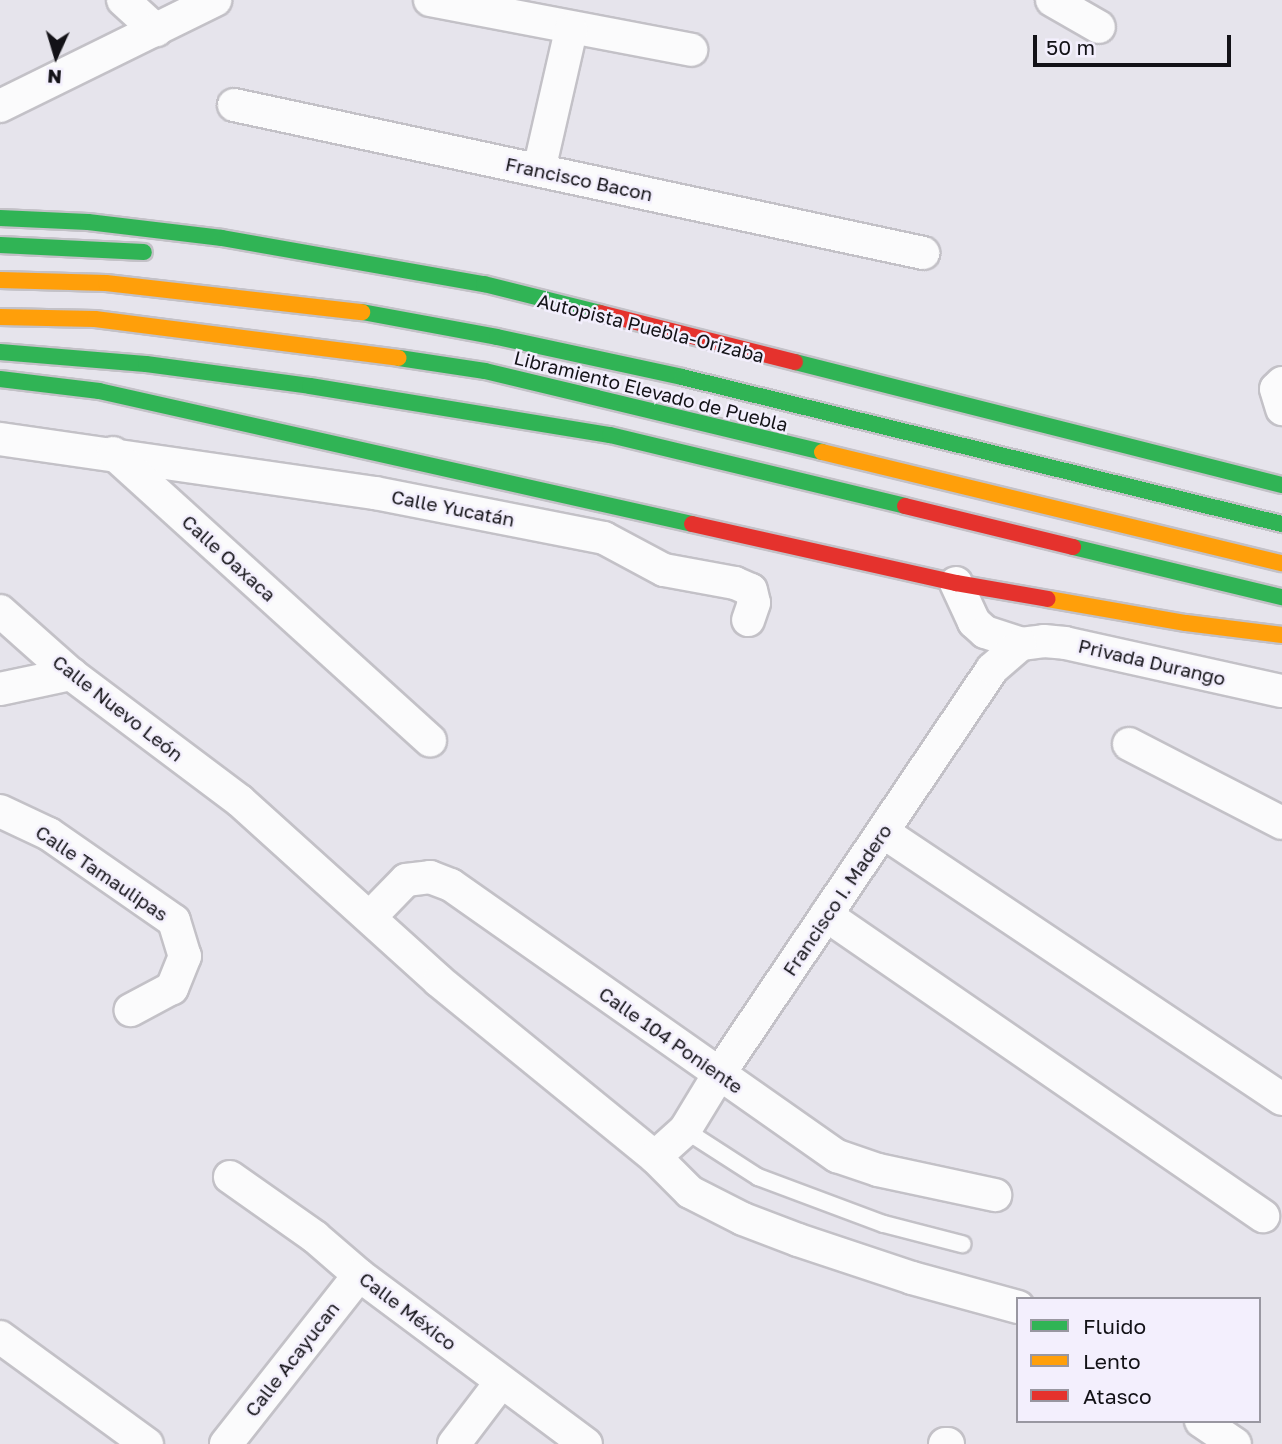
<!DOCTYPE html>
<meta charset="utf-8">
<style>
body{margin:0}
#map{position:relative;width:1282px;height:1444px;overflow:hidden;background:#e6e4ec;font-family:"Golos Text",sans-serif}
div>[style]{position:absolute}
.roads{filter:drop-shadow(2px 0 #c3c1c7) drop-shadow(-2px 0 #c3c1c7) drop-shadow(0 2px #c3c1c7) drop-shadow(0 -2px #c3c1c7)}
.lane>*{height:16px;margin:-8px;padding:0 8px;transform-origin:8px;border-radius:8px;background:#fbfbfc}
.street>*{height:32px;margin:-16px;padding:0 16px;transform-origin:16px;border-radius:16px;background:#fbfbfc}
.fast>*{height:16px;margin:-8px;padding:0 8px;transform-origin:8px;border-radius:8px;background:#30b455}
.slow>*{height:16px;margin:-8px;padding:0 8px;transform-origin:8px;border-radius:8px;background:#ff9f0a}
.jam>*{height:16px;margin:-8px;padding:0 8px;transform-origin:8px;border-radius:8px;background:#e5322d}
span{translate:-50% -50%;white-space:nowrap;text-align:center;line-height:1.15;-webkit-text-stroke:5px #f3effd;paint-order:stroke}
.street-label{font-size:19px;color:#131217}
.legend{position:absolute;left:1016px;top:1297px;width:245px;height:126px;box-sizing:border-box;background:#f3effd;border:2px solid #9997a1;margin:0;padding:9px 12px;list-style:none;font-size:21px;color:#131217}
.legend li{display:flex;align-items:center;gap:14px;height:35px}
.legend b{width:35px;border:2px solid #9997a1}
.north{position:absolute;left:21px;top:21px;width:70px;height:70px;-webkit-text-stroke:5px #f3effd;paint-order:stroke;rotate:184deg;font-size:19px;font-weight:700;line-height:28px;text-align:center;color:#131217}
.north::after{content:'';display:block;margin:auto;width:24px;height:32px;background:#131217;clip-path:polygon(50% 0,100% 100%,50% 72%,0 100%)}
.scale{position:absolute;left:1033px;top:35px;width:198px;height:32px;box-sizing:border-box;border:4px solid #131217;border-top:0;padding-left:9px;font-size:21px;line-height:24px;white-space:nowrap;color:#131217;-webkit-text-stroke:5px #f3effd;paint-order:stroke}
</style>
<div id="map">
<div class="roads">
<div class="lane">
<i style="left:685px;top:1130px;width:87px;rotate:32.8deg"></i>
<i style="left:758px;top:1177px;width:134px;rotate:20.5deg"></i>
<i style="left:884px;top:1224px;width:81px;rotate:14.4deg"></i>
</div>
<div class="street">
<i style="left:123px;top:0;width:45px;rotate:42.3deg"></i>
<i style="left:430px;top:0;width:266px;rotate:10.8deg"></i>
<i style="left:1052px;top:0;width:54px;rotate:29.9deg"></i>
<i style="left:234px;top:105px;width:705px;rotate:12.12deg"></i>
<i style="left:0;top:106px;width:240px;rotate:-26.2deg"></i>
<i style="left:539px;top:170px;width:144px;rotate:-77.1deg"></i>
<i style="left:1282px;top:383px;width:8px;rotate:135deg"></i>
<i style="left:1276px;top:389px;width:21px;rotate:73deg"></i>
<i style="left:0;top:439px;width:379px;rotate:8.2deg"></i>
<i style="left:375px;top:493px;width:233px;rotate:11.1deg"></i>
<i style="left:604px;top:538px;width:68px;rotate:28.1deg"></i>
<i style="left:664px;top:570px;width:72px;rotate:10.4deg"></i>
<i style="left:735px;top:583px;width:17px;rotate:24deg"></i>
<i style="left:751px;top:590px;width:13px;rotate:77deg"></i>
<i style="left:754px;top:603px;width:18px;rotate:109deg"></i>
<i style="left:113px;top:453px;width:428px;rotate:42.2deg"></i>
<i style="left:956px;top:583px;width:43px;rotate:65.2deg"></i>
<i style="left:974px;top:622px;width:15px;rotate:42deg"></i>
<i style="left:985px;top:632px;width:38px;rotate:18deg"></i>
<i style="left:1021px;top:644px;width:23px;rotate:-7deg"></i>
<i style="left:1044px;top:641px;width:21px;rotate:5deg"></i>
<i style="left:1065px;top:643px;width:222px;rotate:12.5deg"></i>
<i style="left:0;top:611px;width:95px;rotate:41.6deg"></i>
<i style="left:71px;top:674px;width:211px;rotate:36.9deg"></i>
<i style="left:240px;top:801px;width:268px;rotate:42.1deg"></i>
<i style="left:439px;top:981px;width:279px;rotate:39.2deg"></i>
<i style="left:655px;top:1157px;width:49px;rotate:45deg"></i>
<i style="left:690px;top:1192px;width:59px;rotate:27deg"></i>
<i style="left:743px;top:1219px;width:59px;rotate:20.9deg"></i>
<i style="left:798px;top:1240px;width:120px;rotate:18.4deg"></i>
<i style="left:912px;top:1278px;width:110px;rotate:15.3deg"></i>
<i style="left:0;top:689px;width:73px;rotate:-11.9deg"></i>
<i style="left:1129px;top:744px;width:172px;rotate:27.3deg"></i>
<i style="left:0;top:811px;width:54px;rotate:25.1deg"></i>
<i style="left:49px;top:834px;width:152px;rotate:34.8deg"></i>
<i style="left:174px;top:921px;width:37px;rotate:73deg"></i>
<i style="left:185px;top:956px;width:35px;rotate:112deg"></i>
<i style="left:172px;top:988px;width:47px;rotate:151.8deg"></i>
<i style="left:883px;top:832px;width:480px;rotate:33.8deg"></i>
<i style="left:826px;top:915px;width:531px;rotate:34.56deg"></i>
<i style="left:371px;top:916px;width:50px;rotate:-45.8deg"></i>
<i style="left:406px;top:880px;width:24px;rotate:-7deg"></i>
<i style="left:430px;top:877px;width:22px;rotate:21deg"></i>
<i style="left:451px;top:885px;width:472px;rotate:35.1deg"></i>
<i style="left:837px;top:1156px;width:43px;rotate:18.9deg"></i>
<i style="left:878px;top:1170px;width:120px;rotate:12.1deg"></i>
<i style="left:655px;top:1157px;width:40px;rotate:-42deg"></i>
<i style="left:685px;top:1130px;width:66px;rotate:-58.7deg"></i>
<i style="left:719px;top:1074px;width:488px;rotate:-56deg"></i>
<i style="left:992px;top:669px;width:38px;rotate:-41deg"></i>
<i style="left:230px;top:1177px;width:104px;rotate:35.2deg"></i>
<i style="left:315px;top:1237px;width:58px;rotate:40.8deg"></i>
<i style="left:359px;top:1275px;width:283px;rotate:36.7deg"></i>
<i style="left:0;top:1337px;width:182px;rotate:36.1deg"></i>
<i style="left:1201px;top:1421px;width:41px;rotate:34.1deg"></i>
<i style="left:226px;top:1444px;width:215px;rotate:-51.8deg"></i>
<i style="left:454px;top:1444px;width:78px;rotate:-52.8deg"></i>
<i style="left:945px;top:1444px;width:3px"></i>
</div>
<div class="fast">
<i style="left:0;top:218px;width:88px;rotate:2.6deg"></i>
<i style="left:88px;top:222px;width:135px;rotate:6.8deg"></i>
<i style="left:222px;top:238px;width:266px;rotate:10deg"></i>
<i style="left:484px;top:284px;width:120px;rotate:14deg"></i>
<i style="left:0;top:245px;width:144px;rotate:2.8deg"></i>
<i style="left:362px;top:312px;width:137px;rotate:10.5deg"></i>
<i style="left:497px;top:337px;width:189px;rotate:12.2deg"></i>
<i style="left:682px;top:377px;width:618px;rotate:13.77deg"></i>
<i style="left:0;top:352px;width:146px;rotate:4.7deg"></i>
<i style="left:146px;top:364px;width:165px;rotate:7.6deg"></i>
<i style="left:310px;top:386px;width:304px;rotate:9.3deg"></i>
<i style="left:610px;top:435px;width:303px;rotate:13.5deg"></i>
<i style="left:399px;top:358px;width:87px;rotate:8.6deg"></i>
<i style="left:485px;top:371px;width:347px;rotate:13.5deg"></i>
<i style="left:795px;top:362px;width:502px;rotate:14.17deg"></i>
<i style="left:0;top:379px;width:100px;rotate:6.9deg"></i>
<i style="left:99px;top:391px;width:608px;rotate:12.64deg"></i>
<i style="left:1073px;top:547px;width:215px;rotate:13.5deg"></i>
</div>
<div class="slow">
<i style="left:0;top:280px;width:106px;rotate:1.6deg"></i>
<i style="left:106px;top:283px;width:258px;rotate:6.5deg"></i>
<i style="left:0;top:317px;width:95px;rotate:1.2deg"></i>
<i style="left:95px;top:319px;width:306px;rotate:7.3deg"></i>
<i style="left:822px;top:452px;width:473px;rotate:13.6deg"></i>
<i style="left:1048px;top:599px;width:140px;rotate:9.9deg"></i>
<i style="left:1186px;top:623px;width:97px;rotate:7.1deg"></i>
</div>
<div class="jam">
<i style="left:600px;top:313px;width:201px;rotate:14.1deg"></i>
<i style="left:905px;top:506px;width:173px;rotate:13.7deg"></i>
<i style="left:692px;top:524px;width:271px;rotate:12.6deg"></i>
<i style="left:956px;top:583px;width:93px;rotate:9.9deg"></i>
</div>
</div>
<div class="street-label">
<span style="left:579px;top:179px;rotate:12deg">Francisco Bacon</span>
<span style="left:651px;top:328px;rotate:14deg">Autopista Puebla-Orizaba</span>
<span style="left:651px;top:391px;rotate:14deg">Libramiento Elevado de Puebla</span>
<span style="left:453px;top:508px;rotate:11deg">Calle Yucatán</span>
<span style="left:229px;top:558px;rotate:42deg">Calle Oaxaca</span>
<span style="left:1152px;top:662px;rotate:13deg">Privada Durango</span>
<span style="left:118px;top:708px;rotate:38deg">Calle Nuevo León</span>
<span style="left:102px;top:873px;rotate:34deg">Calle Tamaulipas</span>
<span style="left:837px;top:900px;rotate:-56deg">Francisco I. Madero</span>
<span style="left:671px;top:1040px;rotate:35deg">Calle 104 Poniente</span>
<span style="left:408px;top:1311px;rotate:37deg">Calle México</span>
<span style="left:292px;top:1359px;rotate:-52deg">Calle Acayucan</span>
</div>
<ul class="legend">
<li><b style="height:9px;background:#30b455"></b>Fluido</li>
<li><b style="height:9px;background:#ff9f0a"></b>Lento</li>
<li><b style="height:9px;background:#e5322d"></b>Atasco</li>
</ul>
<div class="north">N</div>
<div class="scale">50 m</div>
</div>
